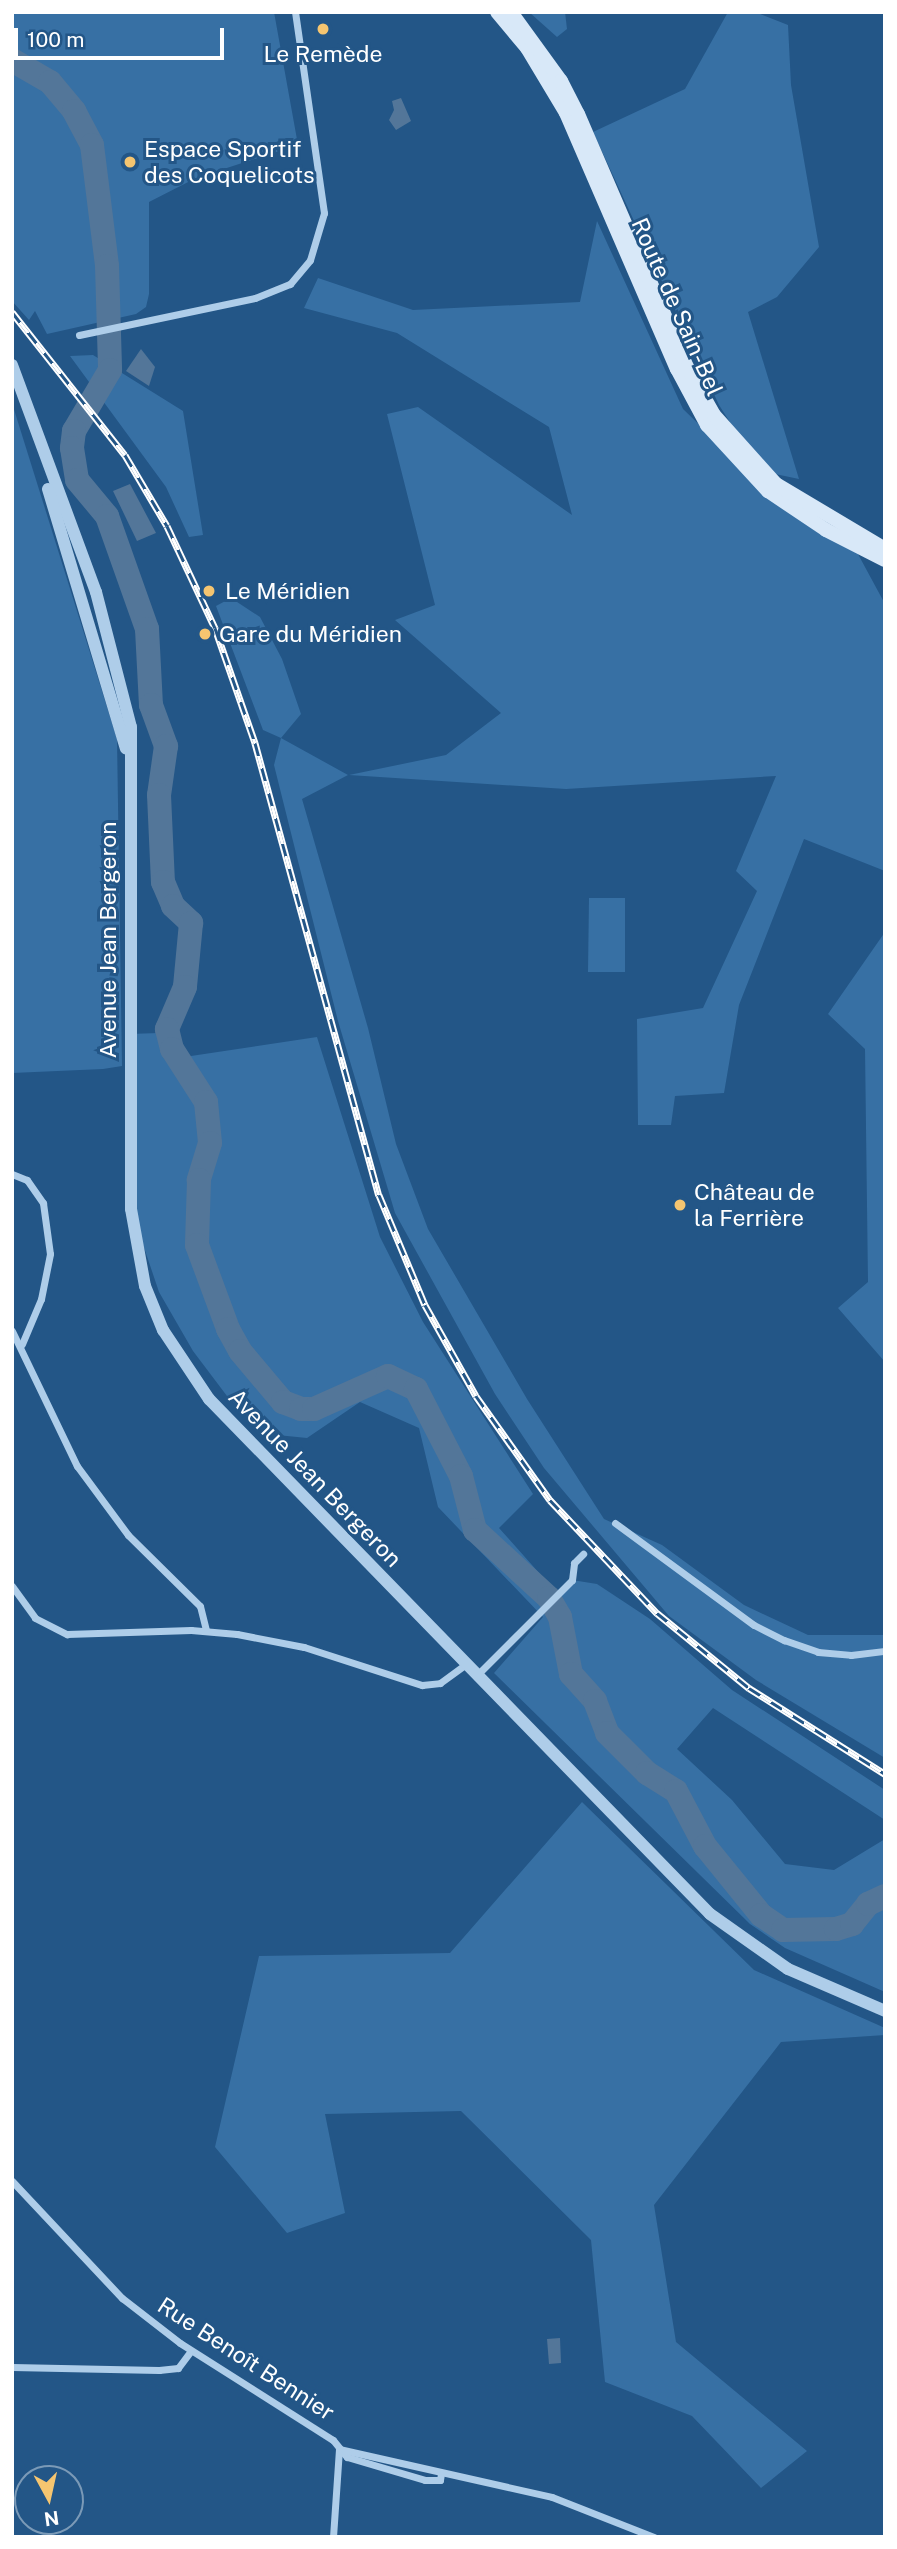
<!DOCTYPE html>
<meta charset="utf-8">
<style>
body{margin:0}
#map{position:relative;width:897px;height:2549px;overflow:hidden;background:#235687;font-family:"Public Sans",sans-serif}
div>[style]{position:absolute}
.green>*{inset:0;background:#3770a4}
.water>*{inset:0;background:#537699}
.river>*{height:24px;margin:-12px;padding:0 12px;transform-origin:12px;border-radius:12px;background:#537699}
.minor>*{height:7px;margin:-3.5px;padding:0 3.5px;transform-origin:3.5px;border-radius:3.5px;background:#aecde9}
.tertiary>*{height:12px;margin:-6px;padding:0 6px;transform-origin:6px;border-radius:6px;background:#aecde9}
.secondary>*{height:14px;margin:-7px;padding:0 7px;transform-origin:7px;border-radius:7px;background:#d8e8f8}
.rail>*{height:7px;margin-top:-3.5px;transform-origin:0;background:repeating-linear-gradient(90deg,#235687 0 13px,#fff 0 26px);box-sizing:border-box;border-block:2px solid #fff}
.dots>*{width:19px;height:19px;translate:-50% -50%;box-sizing:border-box;border:4px solid #235687;border-radius:50%}
span{translate:-50% -50%;white-space:nowrap;text-align:center;line-height:1.15;-webkit-text-stroke:6px #235687;paint-order:stroke}
.poi-label{font-size:23px;color:#fff}
.left{translate:0 -50%;text-align:left}
.street-label{font-size:23px;color:#fff}
.frame{position:absolute;inset:0;border:14px solid #fff;pointer-events:none}
.north{position:absolute;left:14px;top:2465px;width:70px;height:70px;box-sizing:border-box;background:#235687;border:2px solid #7b9ab7;border-radius:50%;rotate:172deg;font-size:19px;font-weight:700;line-height:28px;text-align:center;color:#fff}
.north::after{content:'';display:block;margin:auto;width:24px;height:32px;background:#f5c570;clip-path:polygon(50% 0,100% 100%,50% 72%,0 100%)}
.scale{position:absolute;left:14px;top:28px;width:210px;height:32px;box-sizing:border-box;border:4px solid #fff;border-top:0;padding-left:9px;font-size:21px;line-height:24px;white-space:nowrap;color:#fff;-webkit-text-stroke:5px #235687;paint-order:stroke}
</style>
<div id="map">
<div class="green">
<i style="clip-path:polygon(12px 12px,274px 12px,298px 145px,196px 178px,149px 202px,149px 294px,146px 307px,136px 314px,47px 334px,35px 311px,29px 320px,12px 301px)"></i>
<i style="clip-path:polygon(529px 12px,565px 12px,567px 29px,557px 37px)"></i>
<i style="clip-path:polygon(728px 12px,755px 12px,788px 25px,791px 85px,819px 247px,777px 297px,748px 312px,799px 479px,761px 471px,719px 405px,593px 132px,685px 89px)"></i>
<i style="clip-path:polygon(597px 221px,683px 409px,768px 491px,852px 543px,885px 604px,885px 871px,804px 839px,739px 1005px,724px 1093px,675px 1096px,671px 1125px,638px 1125px,637px 1019px,703px 1008px,757px 891px,736px 871px,776px 776px,566px 789px,349px 775px,446px 755px,501px 713px,395px 620px,435px 605px,387px 414px,418px 407px,572px 515px,549px 427px,397px 333px,304px 308px,318px 278px,413px 310px,580px 302px)"></i>
<i style="clip-path:polygon(93px 355px,183px 411px,203px 535px,189px 537px,166px 487px,70px 356px)"></i>
<i style="clip-path:polygon(12px 403px,117px 739px,122px 1066px,103px 1069px,12px 1073px)"></i>
<i style="clip-path:polygon(231px 598px,260px 617px,282px 659px,301px 714px,281px 738px,348px 775px,302px 799px,368px 1028px,396px 1144px,428px 1229px,527px 1399px,604px 1519px,662px 1545px,744px 1605px,808px 1635px,885px 1635px,885px 1758px,756px 1680px,669px 1616px,544px 1468px,495px 1394px,395px 1213px,338px 1021px,274px 765px,281px 738px,263px 730px,216px 606px)"></i>
<i style="clip-path:polygon(589px 898px,625px 898px,625px 972px,588px 972px)"></i>
<i style="clip-path:polygon(885px 932px,885px 1362px,838px 1308px,868px 1282px,865px 1049px,828px 1014px)"></i>
<i style="clip-path:polygon(159px 1033px,171px 1059px,317px 1037px,380px 1237px,423px 1322px,533px 1494px,499px 1528px,556px 1592px,572px 1580px,597px 1584px,650px 1619px,732px 1690px,885px 1790px,885px 1820px,713px 1708px,677px 1749px,732px 1800px,785px 1864px,834px 1870px,885px 1839px,885px 1992px,785px 1948px,750px 1924px,494px 1673px,543px 1617px,438px 1507px,419px 1428px,360px 1402px,307px 1438px,277px 1435px,230px 1400px,193px 1351px,159px 1292px,131px 1209px,129px 1034px)"></i>
<i style="clip-path:polygon(582px 1802px,754px 1970px,885px 2028px,885px 2035px,781px 2042px,654px 2205px,676px 2342px,807px 2451px,761px 2488px,692px 2416px,605px 2382px,591px 2240px,461px 2111px,325px 2114px,345px 2213px,287px 2233px,215px 2147px,259px 1956px,450px 1953px)"></i>
</div>
<div class="water">
<i style="clip-path:polygon(401px 98px,411px 121px,396px 130px,389px 120px,394px 110px,392px 101px)"></i>
<i style="clip-path:polygon(141px 349px,155px 367px,149px 386px,126px 371px)"></i>
<i style="clip-path:polygon(130px 484px,156px 533px,137px 541px,113px 491px)"></i>
<i style="clip-path:polygon(560px 2338px,561px 2363px,549px 2364px,547px 2339px)"></i>
</div>
<div class="river">
<i style="left:12px;top:60px;width:44px;rotate:30.1deg"></i>
<i style="left:50px;top:82px;width:38px;rotate:50deg"></i>
<i style="left:74px;top:111px;width:38px;rotate:62deg"></i>
<i style="left:92px;top:145px;width:122px;rotate:82.9deg"></i>
<i style="left:107px;top:266px;width:104px;rotate:88.3deg"></i>
<i style="left:110px;top:370px;width:71px;rotate:120.5deg"></i>
<i style="left:74px;top:431px;width:17px;rotate:97deg"></i>
<i style="left:72px;top:448px;width:32px;rotate:81deg"></i>
<i style="left:77px;top:480px;width:47px;rotate:50.2deg"></i>
<i style="left:107px;top:516px;width:120px;rotate:70.5deg"></i>
<i style="left:147px;top:629px;width:76px;rotate:87deg"></i>
<i style="left:151px;top:705px;width:44px;rotate:69.9deg"></i>
<i style="left:166px;top:746px;width:49px;rotate:98.1deg"></i>
<i style="left:159px;top:795px;width:87px;rotate:87.4deg"></i>
<i style="left:163px;top:882px;width:26px;rotate:67deg"></i>
<i style="left:173px;top:906px;width:25px;rotate:43deg"></i>
<i style="left:191px;top:923px;width:64px;rotate:95.4deg"></i>
<i style="left:185px;top:987px;width:46px;rotate:113.2deg"></i>
<i style="left:167px;top:1029px;width:21px;rotate:76deg"></i>
<i style="left:172px;top:1049px;width:63px;rotate:57.3deg"></i>
<i style="left:206px;top:1102px;width:41px;rotate:84.4deg"></i>
<i style="left:210px;top:1143px;width:39px;rotate:107deg"></i>
<i style="left:199px;top:1180px;width:65px;rotate:91.8deg"></i>
<i style="left:197px;top:1245px;width:90px;rotate:69.7deg"></i>
<i style="left:228px;top:1329px;width:25px;rotate:61deg"></i>
<i style="left:240px;top:1351px;width:67px;rotate:49.9deg"></i>
<i style="left:283px;top:1402px;width:19px;rotate:21deg"></i>
<i style="left:301px;top:1409px;width:13px"></i>
<i style="left:314px;top:1409px;width:81px;rotate:-24deg"></i>
<i style="left:388px;top:1376px;width:31px;rotate:25deg"></i>
<i style="left:416px;top:1389px;width:98px;rotate:62.7deg"></i>
<i style="left:461px;top:1476px;width:56px;rotate:75.5deg"></i>
<i style="left:475px;top:1530px;width:100px;rotate:42.6deg"></i>
<i style="left:549px;top:1598px;width:22px;rotate:60deg"></i>
<i style="left:560px;top:1617px;width:58px;rotate:79.1deg"></i>
<i style="left:571px;top:1674px;width:36px;rotate:48deg"></i>
<i style="left:595px;top:1701px;width:34px;rotate:69deg"></i>
<i style="left:607px;top:1733px;width:57px;rotate:45deg"></i>
<i style="left:647px;top:1773px;width:34px;rotate:32deg"></i>
<i style="left:676px;top:1791px;width:62px;rotate:62.2deg"></i>
<i style="left:705px;top:1846px;width:89px;rotate:50.9deg"></i>
<i style="left:761px;top:1915px;width:27px;rotate:34deg"></i>
<i style="left:783px;top:1930px;width:53px;rotate:-1.1deg"></i>
<i style="left:836px;top:1929px;width:17px;rotate:-17deg"></i>
<i style="left:852px;top:1924px;width:26px;rotate:-51deg"></i>
<i style="left:868px;top:1904px;width:19px;rotate:-25deg"></i>
</div>
<div class="minor">
<i style="left:79px;top:335px;width:180px;rotate:-11.9deg"></i>
<i style="left:255px;top:298px;width:38px;rotate:-22deg"></i>
<i style="left:290px;top:284px;width:31px;rotate:-50deg"></i>
<i style="left:310px;top:260px;width:49px;rotate:-73.4deg"></i>
<i style="left:324px;top:213px;width:203px;rotate:-98.2deg"></i>
<i style="left:12px;top:1174px;width:16px;rotate:22deg"></i>
<i style="left:27px;top:1180px;width:28px;rotate:55deg"></i>
<i style="left:43px;top:1203px;width:51px;rotate:82.2deg"></i>
<i style="left:50px;top:1254px;width:46px;rotate:101.3deg"></i>
<i style="left:41px;top:1299px;width:49px;rotate:112.9deg"></i>
<i style="left:12px;top:1331px;width:150px;rotate:64.3deg"></i>
<i style="left:77px;top:1466px;width:86px;rotate:53.5deg"></i>
<i style="left:128px;top:1535px;width:101px;rotate:44.6deg"></i>
<i style="left:200px;top:1606px;width:25px;rotate:76deg"></i>
<i style="left:615px;top:1523px;width:172px;rotate:36.3deg"></i>
<i style="left:754px;top:1625px;width:34px;rotate:27deg"></i>
<i style="left:784px;top:1640px;width:36px;rotate:19deg"></i>
<i style="left:818px;top:1652px;width:33px;rotate:5deg"></i>
<i style="left:851px;top:1655px;width:34px;rotate:-7deg"></i>
<i style="left:12px;top:1586px;width:39px;rotate:54deg"></i>
<i style="left:35px;top:1618px;width:36px;rotate:27deg"></i>
<i style="left:67px;top:1634px;width:124px;rotate:-1.8deg"></i>
<i style="left:191px;top:1630px;width:46px;rotate:5deg"></i>
<i style="left:237px;top:1634px;width:68px;rotate:11deg"></i>
<i style="left:304px;top:1647px;width:124px;rotate:17.9deg"></i>
<i style="left:422px;top:1685px;width:18px;rotate:-6deg"></i>
<i style="left:440px;top:1683px;width:32px;rotate:-36deg"></i>
<i style="left:477px;top:1675px;width:134px;rotate:-45deg"></i>
<i style="left:572px;top:1580px;width:17px;rotate:-83deg"></i>
<i style="left:574px;top:1563px;width:13px;rotate:-45deg"></i>
<i style="left:12px;top:2181px;width:161px;rotate:46.8deg"></i>
<i style="left:122px;top:2298px;width:73px;rotate:37.8deg"></i>
<i style="left:180px;top:2343px;width:181px;rotate:32.4deg"></i>
<i style="left:333px;top:2440px;width:22px;rotate:51deg"></i>
<i style="left:347px;top:2457px;width:81px;rotate:16.4deg"></i>
<i style="left:425px;top:2480px;width:15px"></i>
<i style="left:440px;top:2480px;width:6px;rotate:-81deg"></i>
<i style="left:12px;top:2367px;width:147px;rotate:1.2deg"></i>
<i style="left:159px;top:2370px;width:19px;rotate:-6deg"></i>
<i style="left:178px;top:2368px;width:21px;rotate:-53deg"></i>
<i style="left:339px;top:2449px;width:218px;rotate:12.7deg"></i>
<i style="left:552px;top:2497px;width:110px;rotate:21.4deg"></i>
<i style="left:333px;top:2537px;width:88px;rotate:-86.1deg"></i>
</div>
<div class="tertiary">
<i style="left:12px;top:365px;width:242px;rotate:69.7deg"></i>
<i style="left:96px;top:592px;width:139px;rotate:75.5deg"></i>
<i style="left:131px;top:727px;width:482px;rotate:90deg"></i>
<i style="left:131px;top:1209px;width:78px;rotate:79.7deg"></i>
<i style="left:145px;top:1286px;width:48px;rotate:67.8deg"></i>
<i style="left:163px;top:1330px;width:83px;rotate:56.3deg"></i>
<i style="left:209px;top:1399px;width:718px;rotate:45.79deg"></i>
<i style="left:710px;top:1914px;width:95px;rotate:35.2deg"></i>
<i style="left:788px;top:1969px;width:106px;rotate:23.4deg"></i>
<i style="left:48px;top:489px;width:271px;rotate:73.3deg"></i>
</div>
<div class="secondary">
<i style="left:497px;top:12px;width:47px;rotate:50.2deg"></i>
<i style="left:527px;top:48px;width:76px;rotate:59deg"></i>
<i style="left:566px;top:113px;width:279px;rotate:66.6deg"></i>
<i style="left:677px;top:369px;width:64px;rotate:61.8deg"></i>
<i style="left:707px;top:425px;width:90px;rotate:47.3deg"></i>
<i style="left:768px;top:491px;width:70px;rotate:33.9deg"></i>
<i style="left:826px;top:530px;width:66px;rotate:27deg"></i>
<i style="left:511px;top:12px;width:85px;rotate:54.1deg"></i>
<i style="left:561px;top:81px;width:37px;rotate:63deg"></i>
<i style="left:578px;top:114px;width:275px;rotate:66.7deg"></i>
<i style="left:687px;top:367px;width:55px;rotate:60.6deg"></i>
<i style="left:714px;top:415px;width:93px;rotate:48.1deg"></i>
<i style="left:776px;top:484px;width:127px;rotate:30.8deg"></i>
</div>
<div class="rail">
<i style="left:12px;top:312px;width:182px;rotate:51.7deg"></i>
<i style="left:125px;top:455px;width:82px;rotate:59.4deg"></i>
<i style="left:167px;top:526px;width:113px;rotate:64.8deg"></i>
<i style="left:215px;top:628px;width:122px;rotate:70.8deg"></i>
<i style="left:255px;top:743px;width:469px;rotate:74.7deg"></i>
<i style="left:379px;top:1195px;width:119px;rotate:67.3deg"></i>
<i style="left:425px;top:1305px;width:104px;rotate:60.7deg"></i>
<i style="left:476px;top:1396px;width:128px;rotate:54.6deg"></i>
<i style="left:550px;top:1500px;width:156px;rotate:46.6deg"></i>
<i style="left:657px;top:1613px;width:119px;rotate:39.2deg"></i>
<i style="left:749px;top:1688px;width:161px;rotate:32.3deg"></i>
</div>
<div class="dots">
<i style="left:323px;top:29px;background:#f5c570"></i>
<i style="left:130px;top:162px;background:#f5c570"></i>
<i style="left:209px;top:591px;background:#f5c570"></i>
<i style="left:205px;top:634px;background:#f5c570"></i>
<i style="left:680px;top:1205px;background:#f5c570"></i>
</div>
<div class="poi-label">
<span style="left:323px;top:54px">Le Remède</span>
<span class="left" style="left:144px;top:162px">Espace Sportif<br>des Coquelicots</span>
<span class="left" style="left:225px;top:591px">Le Méridien</span>
<span class="left" style="left:219px;top:634px">Gare du Méridien</span>
<span class="left" style="left:694px;top:1205px">Château de<br>la Ferrière</span>
</div>
<div class="street-label">
<span style="left:677px;top:307px;rotate:66deg">Route de Sain-Bel</span>
<span style="left:108px;top:940px;rotate:-90deg">Avenue Jean Bergeron</span>
<span style="left:315px;top:1478px;rotate:46deg">Avenue Jean Bergeron</span>
<span style="left:246px;top:2359px;rotate:33deg">Rue Benoît Bennier</span>
</div>
<div class="frame"></div>
<div class="north">N</div>
<div class="scale">100 m</div>
</div>
